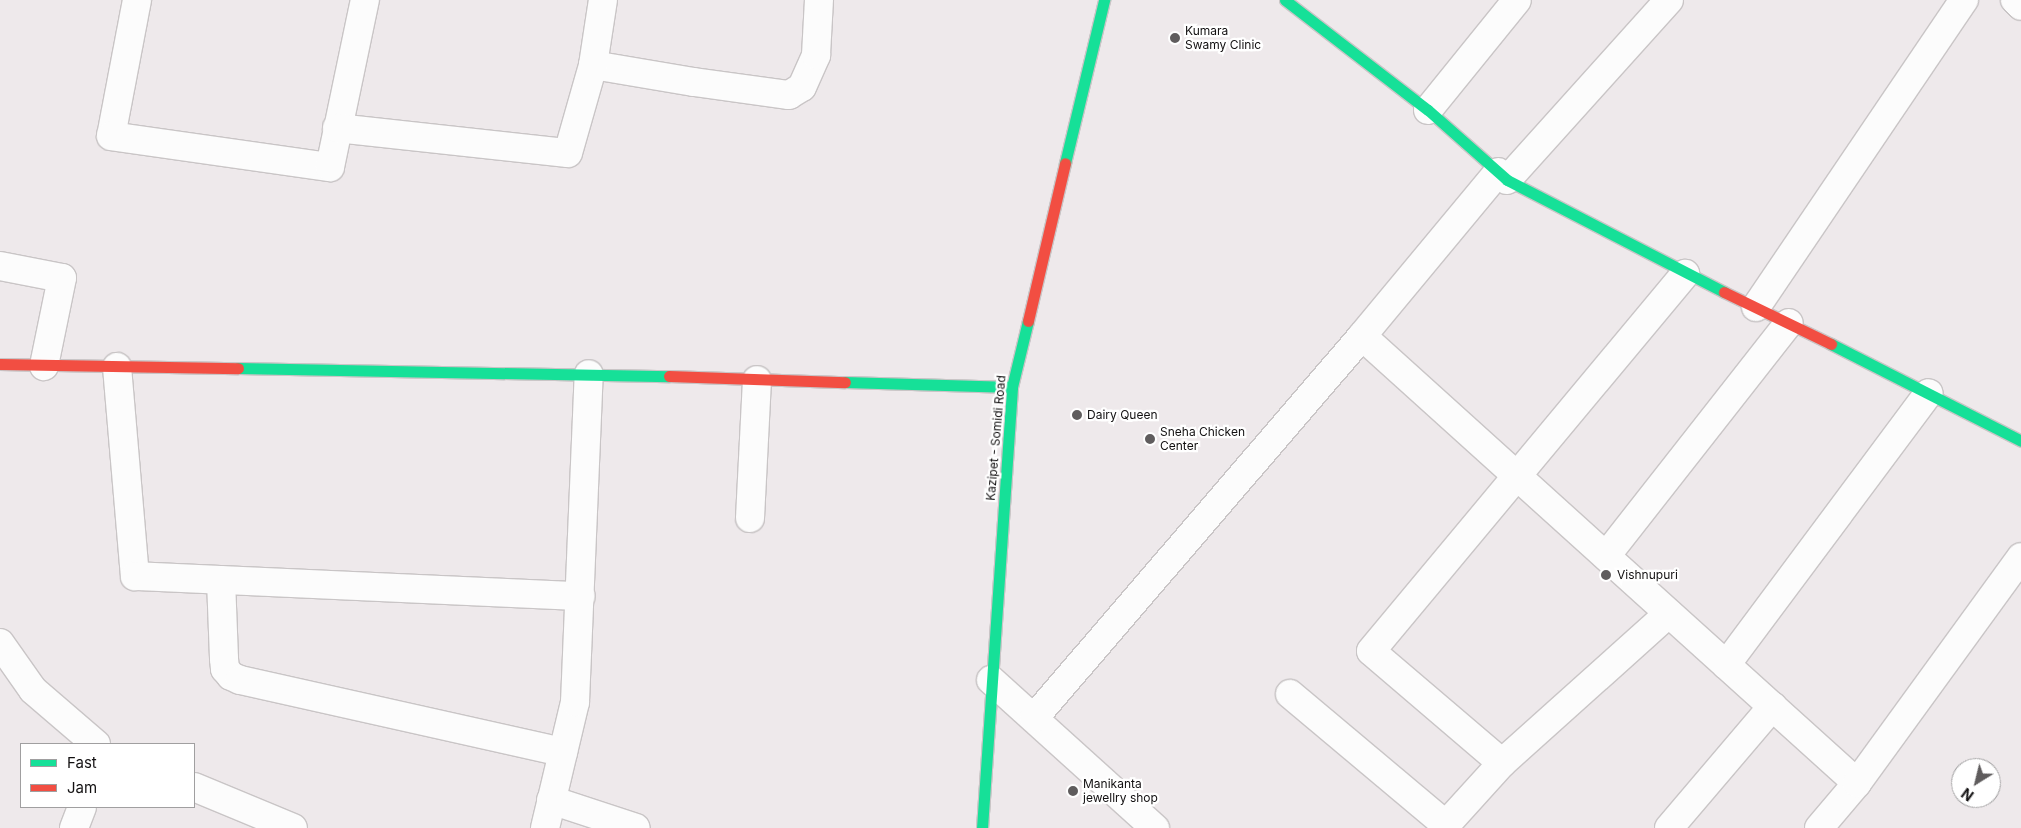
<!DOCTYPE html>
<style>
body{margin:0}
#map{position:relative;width:2021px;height:828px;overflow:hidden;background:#eee9eb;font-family:Inter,sans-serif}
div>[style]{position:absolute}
.roads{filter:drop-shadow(1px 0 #c9c5c6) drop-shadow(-1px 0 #c9c5c6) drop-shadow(0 1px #c9c5c6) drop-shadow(0 -1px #c9c5c6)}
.street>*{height:28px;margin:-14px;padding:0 14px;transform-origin:14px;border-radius:14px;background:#fcfcfc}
.fast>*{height:11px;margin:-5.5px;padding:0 5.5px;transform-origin:5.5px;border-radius:5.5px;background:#16e098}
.jam>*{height:11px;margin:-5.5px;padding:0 5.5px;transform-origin:5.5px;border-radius:5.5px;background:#f24e42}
.dots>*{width:14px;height:14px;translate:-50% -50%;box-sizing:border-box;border:2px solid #fff;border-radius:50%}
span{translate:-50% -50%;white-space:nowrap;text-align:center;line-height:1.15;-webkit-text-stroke:4.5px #fff;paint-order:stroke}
.poi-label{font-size:12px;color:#121011}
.left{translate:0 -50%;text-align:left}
.street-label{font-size:12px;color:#121011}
.legend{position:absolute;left:20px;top:743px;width:175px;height:65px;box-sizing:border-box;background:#fff;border:1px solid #a09fa0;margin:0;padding:6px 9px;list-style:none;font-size:15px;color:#121011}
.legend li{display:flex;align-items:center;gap:10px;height:25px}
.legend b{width:25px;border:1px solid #a09fa0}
.north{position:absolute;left:1951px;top:758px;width:50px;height:50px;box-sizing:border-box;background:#fff;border:1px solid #a09fa0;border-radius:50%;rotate:216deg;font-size:14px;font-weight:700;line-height:20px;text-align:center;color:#121011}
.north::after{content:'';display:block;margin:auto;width:18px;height:22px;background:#5f5c5d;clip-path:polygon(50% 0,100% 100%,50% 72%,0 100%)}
</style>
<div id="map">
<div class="roads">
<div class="street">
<i style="left:137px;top:0;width:138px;rotate:100.8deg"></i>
<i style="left:111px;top:136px;width:221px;rotate:8.1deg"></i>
<i style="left:330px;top:167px;width:171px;rotate:-78.2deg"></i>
<i style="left:2015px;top:0;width:8px;rotate:45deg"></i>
<i style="left:593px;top:65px;width:102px;rotate:9.6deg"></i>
<i style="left:694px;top:82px;width:96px;rotate:7.8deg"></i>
<i style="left:789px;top:95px;width:15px;rotate:-32deg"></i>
<i style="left:802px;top:87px;width:35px;rotate:-66deg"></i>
<i style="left:816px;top:55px;width:55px;rotate:-86.9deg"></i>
<i style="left:1428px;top:110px;width:141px;rotate:-51deg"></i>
<i style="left:337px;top:128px;width:232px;rotate:6.2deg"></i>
<i style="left:568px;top:153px;width:91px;rotate:-74.1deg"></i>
<i style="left:593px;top:65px;width:66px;rotate:-81.3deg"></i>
<i style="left:1507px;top:180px;width:242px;rotate:-48deg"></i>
<i style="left:0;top:266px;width:63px;rotate:11deg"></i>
<i style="left:62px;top:278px;width:90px;rotate:101.6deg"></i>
<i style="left:1756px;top:307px;width:371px;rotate:-55.9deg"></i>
<i style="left:1362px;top:336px;width:667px;rotate:42.08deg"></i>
<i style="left:117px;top:367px;width:210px;rotate:85.1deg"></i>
<i style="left:135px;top:576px;width:446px;rotate:2.6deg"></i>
<i style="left:750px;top:518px;width:138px;rotate:-87.1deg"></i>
<i style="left:1606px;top:556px;width:296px;rotate:-51.9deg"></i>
<i style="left:221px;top:580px;width:79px;rotate:87.8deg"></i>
<i style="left:224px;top:659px;width:10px;rotate:84deg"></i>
<i style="left:225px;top:669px;width:9px;rotate:49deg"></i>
<i style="left:231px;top:676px;width:10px;rotate:24deg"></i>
<i style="left:240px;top:680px;width:331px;rotate:12.6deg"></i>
<i style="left:0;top:643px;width:57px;rotate:54.9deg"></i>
<i style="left:33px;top:690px;width:83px;rotate:40.6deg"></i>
<i style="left:1726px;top:665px;width:339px;rotate:-53.3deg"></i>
<i style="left:991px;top:680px;width:221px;rotate:42.1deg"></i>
<i style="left:1290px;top:694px;width:204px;rotate:40deg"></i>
<i style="left:1034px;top:718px;width:503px;rotate:-49.35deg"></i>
<i style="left:1362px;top:336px;width:213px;rotate:-50.3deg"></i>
<i style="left:1502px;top:763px;width:172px;rotate:-139.5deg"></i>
<i style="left:1371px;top:651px;width:491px;rotate:-50.2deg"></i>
<i style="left:194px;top:787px;width:107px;rotate:22.5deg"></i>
<i style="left:551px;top:800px;width:89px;rotate:18.2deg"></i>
<i style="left:74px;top:828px;width:22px;rotate:-69deg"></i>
<i style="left:545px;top:828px;width:130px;rotate:-76.6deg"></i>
<i style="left:575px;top:702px;width:328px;rotate:-87.6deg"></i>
<i style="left:1443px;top:828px;width:88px;rotate:-47.8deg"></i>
<i style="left:1502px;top:763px;width:224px;rotate:-41.9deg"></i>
<i style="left:1669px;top:828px;width:160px;rotate:-49.6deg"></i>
<i style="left:1819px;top:828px;width:59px;rotate:-49.8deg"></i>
<i style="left:1857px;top:783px;width:279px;rotate:-54deg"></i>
</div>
<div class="fast">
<i style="left:1285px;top:0;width:180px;rotate:37.6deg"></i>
<i style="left:1428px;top:110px;width:106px;rotate:41.5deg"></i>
<i style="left:1507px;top:180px;width:244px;rotate:27.3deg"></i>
<i style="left:1065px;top:163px;width:168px;rotate:-76.5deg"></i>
<i style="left:1831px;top:344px;width:213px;rotate:27deg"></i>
<i style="left:238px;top:368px;width:431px;rotate:1.1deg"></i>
<i style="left:845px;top:382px;width:167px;rotate:1.7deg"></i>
<i style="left:982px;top:828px;width:442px;rotate:-86.1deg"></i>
<i style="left:1012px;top:387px;width:68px;rotate:-76.4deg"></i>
</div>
<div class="jam">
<i style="left:1724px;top:292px;width:119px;rotate:25.9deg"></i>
<i style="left:1028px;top:321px;width:162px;rotate:-76.8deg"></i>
<i style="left:0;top:364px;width:238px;rotate:1deg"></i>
<i style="left:669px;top:376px;width:176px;rotate:2deg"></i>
</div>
</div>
<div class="dots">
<i style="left:1175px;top:38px;background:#5f5c5d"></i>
<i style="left:1077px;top:415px;background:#5f5c5d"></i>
<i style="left:1150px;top:439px;background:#5f5c5d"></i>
<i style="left:1606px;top:575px;background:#5f5c5d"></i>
<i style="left:1073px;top:791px;background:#5f5c5d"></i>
</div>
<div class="poi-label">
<span class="left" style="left:1185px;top:38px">Kumara<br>Swamy Clinic</span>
<span class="left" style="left:1087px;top:415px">Dairy Queen</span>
<span class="left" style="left:1160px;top:439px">Sneha Chicken<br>Center</span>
<span class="left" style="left:1617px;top:575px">Vishnupuri</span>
<span class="left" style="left:1083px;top:791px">Manikanta<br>jewellry shop</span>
</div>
<div class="street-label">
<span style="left:996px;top:438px;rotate:-85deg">Kazipet - Somidi Road</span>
</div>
<ul class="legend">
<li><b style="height:6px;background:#16e098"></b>Fast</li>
<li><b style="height:6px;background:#f24e42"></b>Jam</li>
</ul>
<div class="north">N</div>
</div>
